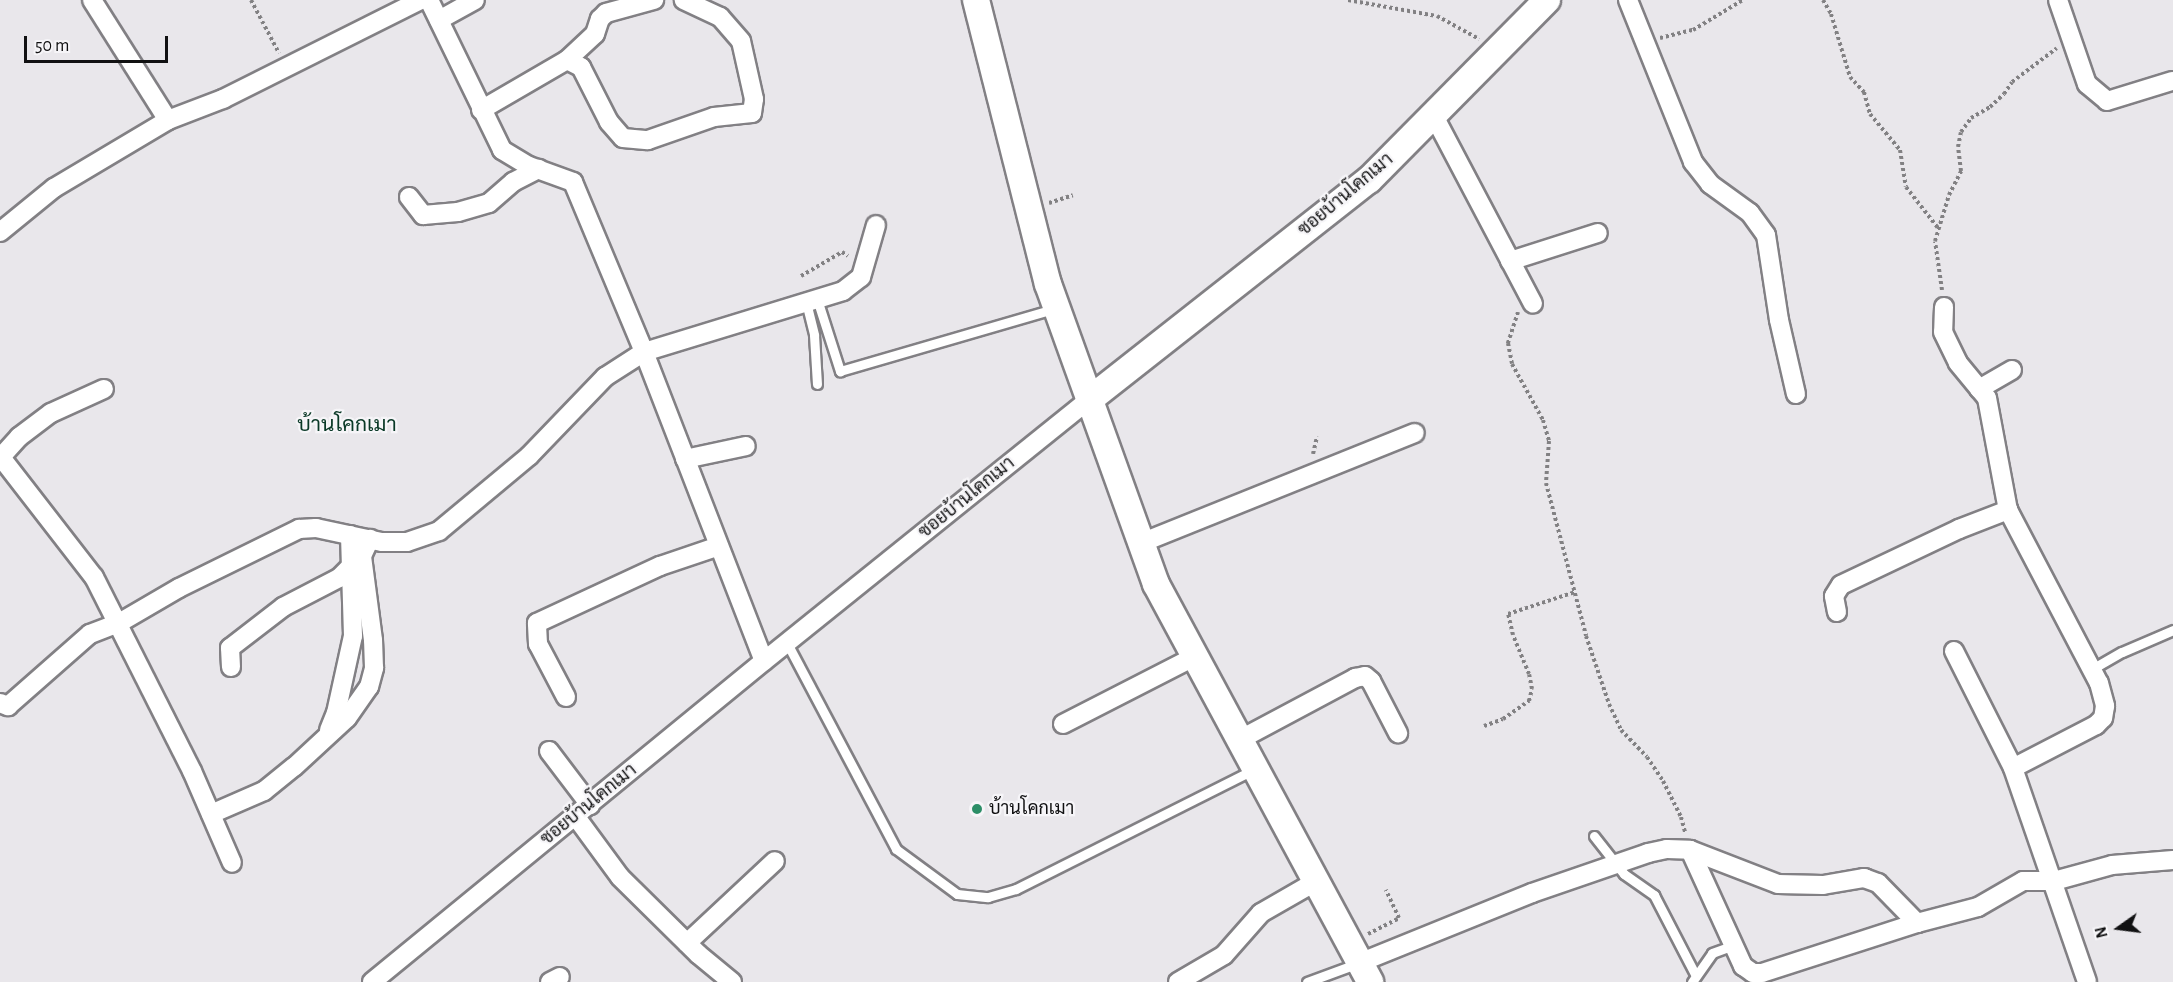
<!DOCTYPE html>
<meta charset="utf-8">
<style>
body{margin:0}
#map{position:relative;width:2173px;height:982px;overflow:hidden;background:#e9e7eb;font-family:"Alegreya Sans",Sarabun,sans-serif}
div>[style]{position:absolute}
.path>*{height:4px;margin-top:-2px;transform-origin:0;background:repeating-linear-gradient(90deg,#828183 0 3px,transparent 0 6px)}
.roads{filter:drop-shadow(2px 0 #828084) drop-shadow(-2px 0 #828084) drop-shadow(0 2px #828084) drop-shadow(0 -2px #828084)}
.lane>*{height:9px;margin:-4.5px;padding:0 4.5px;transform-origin:4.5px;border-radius:4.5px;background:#fff}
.street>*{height:18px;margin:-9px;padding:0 9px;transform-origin:9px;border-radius:9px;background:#fff}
.secondary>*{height:26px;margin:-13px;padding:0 13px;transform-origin:13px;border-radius:13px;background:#fff}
.dots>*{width:16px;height:16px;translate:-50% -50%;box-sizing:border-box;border:3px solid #f6f5f8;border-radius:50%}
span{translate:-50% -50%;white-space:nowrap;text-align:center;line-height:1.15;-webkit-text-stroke:4.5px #f6f5f8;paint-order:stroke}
.street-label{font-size:18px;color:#111112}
.poi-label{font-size:18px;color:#111112}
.left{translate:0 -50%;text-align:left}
.quarter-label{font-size:21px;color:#0a3927}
.north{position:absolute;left:2089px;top:898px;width:60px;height:60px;-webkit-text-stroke:4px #f6f5f8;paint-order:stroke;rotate:256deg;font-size:16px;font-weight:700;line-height:24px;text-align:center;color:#111112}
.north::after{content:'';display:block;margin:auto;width:21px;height:27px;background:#111112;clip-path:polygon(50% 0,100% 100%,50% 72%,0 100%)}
.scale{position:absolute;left:24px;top:36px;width:144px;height:27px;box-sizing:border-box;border:3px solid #111112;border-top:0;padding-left:8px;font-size:18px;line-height:21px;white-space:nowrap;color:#111112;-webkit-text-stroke:4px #f6f5f8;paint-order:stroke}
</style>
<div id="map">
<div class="path">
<i style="left:251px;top:0;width:60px;rotate:62.2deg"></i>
<i style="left:1348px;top:0;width:90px;rotate:10.2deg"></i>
<i style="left:1437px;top:16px;width:48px;rotate:28.7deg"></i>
<i style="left:1823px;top:0;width:16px;rotate:60deg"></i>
<i style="left:1831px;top:14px;width:66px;rotate:73.2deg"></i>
<i style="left:1850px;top:77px;width:21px;rotate:47deg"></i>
<i style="left:1864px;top:92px;width:23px;rotate:75deg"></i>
<i style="left:1870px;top:114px;width:47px;rotate:50.2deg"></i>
<i style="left:1900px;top:150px;width:37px;rotate:81deg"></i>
<i style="left:1906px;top:187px;width:52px;rotate:52deg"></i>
<i style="left:1660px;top:38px;width:34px;rotate:-14deg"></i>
<i style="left:1693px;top:30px;width:58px;rotate:-31deg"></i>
<i style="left:1049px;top:203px;width:25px;rotate:-18deg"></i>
<i style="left:801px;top:276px;width:48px;rotate:-30.3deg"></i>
<i style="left:842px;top:252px;width:7px;rotate:34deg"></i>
<i style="left:1942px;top:290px;width:49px;rotate:-98.1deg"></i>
<i style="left:1935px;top:241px;width:48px;rotate:-73.1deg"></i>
<i style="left:1949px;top:195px;width:27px;rotate:-63deg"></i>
<i style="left:1961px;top:171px;width:24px;rotate:-97deg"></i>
<i style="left:1958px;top:147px;width:15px;rotate:-79deg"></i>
<i style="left:1961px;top:132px;width:17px;rotate:-54deg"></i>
<i style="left:1971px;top:118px;width:22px;rotate:-30deg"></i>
<i style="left:1990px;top:107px;width:19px;rotate:-43deg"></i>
<i style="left:2004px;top:94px;width:14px;rotate:-56deg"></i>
<i style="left:2012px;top:82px;width:56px;rotate:-37.1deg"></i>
<i style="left:1518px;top:312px;width:33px;rotate:108deg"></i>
<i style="left:1508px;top:343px;width:21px;rotate:79deg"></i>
<i style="left:1512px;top:364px;width:64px;rotate:61deg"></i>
<i style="left:1543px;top:420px;width:22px;rotate:74deg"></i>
<i style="left:1549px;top:441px;width:42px;rotate:94.1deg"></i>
<i style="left:1546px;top:483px;width:158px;rotate:75.3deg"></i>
<i style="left:1586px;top:636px;width:72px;rotate:71.3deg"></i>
<i style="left:1609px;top:704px;width:29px;rotate:65deg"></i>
<i style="left:1621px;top:730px;width:37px;rotate:46deg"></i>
<i style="left:1647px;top:757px;width:29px;rotate:56deg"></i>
<i style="left:1663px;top:781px;width:40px;rotate:63.4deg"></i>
<i style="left:1681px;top:817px;width:16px;rotate:75deg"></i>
<i style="left:1313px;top:454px;width:18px;rotate:-77deg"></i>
<i style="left:1484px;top:726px;width:20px;rotate:-20deg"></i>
<i style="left:1503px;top:719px;width:32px;rotate:-35deg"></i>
<i style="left:1529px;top:701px;width:12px;rotate:-76deg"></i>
<i style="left:1532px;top:689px;width:15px;rotate:-101deg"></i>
<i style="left:1529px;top:674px;width:42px;rotate:-112.3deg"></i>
<i style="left:1513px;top:635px;width:22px;rotate:-103deg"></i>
<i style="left:1508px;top:614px;width:71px;rotate:-18.2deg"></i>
<i style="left:1368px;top:934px;width:35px;rotate:-27deg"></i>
<i style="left:1399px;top:918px;width:31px;rotate:-115deg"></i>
</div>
<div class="roads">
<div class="lane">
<i style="left:817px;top:299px;width:76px;rotate:72.3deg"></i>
<i style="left:840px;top:371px;width:223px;rotate:-16.2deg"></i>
<i style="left:806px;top:302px;width:34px;rotate:76deg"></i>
<i style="left:814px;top:335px;width:49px;rotate:86.5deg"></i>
<i style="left:787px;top:643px;width:233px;rotate:62.1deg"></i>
<i style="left:896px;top:849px;width:76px;rotate:36.4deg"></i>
<i style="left:957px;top:894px;width:31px;rotate:6deg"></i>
<i style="left:988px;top:897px;width:29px;rotate:-16deg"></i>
<i style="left:1016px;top:889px;width:265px;rotate:-26.7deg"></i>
<i style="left:2092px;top:669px;width:34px;rotate:-30deg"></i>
<i style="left:2122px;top:652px;width:56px;rotate:-23.3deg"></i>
<i style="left:1594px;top:836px;width:48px;rotate:51.7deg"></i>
<i style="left:1624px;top:874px;width:37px;rotate:35deg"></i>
<i style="left:1654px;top:895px;width:89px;rotate:62.6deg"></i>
<i style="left:1307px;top:982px;width:55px;rotate:-20.1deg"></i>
<i style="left:1692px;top:982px;width:35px;rotate:-55deg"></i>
<i style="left:1712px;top:953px;width:23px;rotate:-20deg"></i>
</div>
<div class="street">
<i style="left:92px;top:0;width:142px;rotate:57.7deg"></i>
<i style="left:429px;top:0;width:167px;rotate:64deg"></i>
<i style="left:502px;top:150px;width:31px;rotate:31deg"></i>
<i style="left:529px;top:166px;width:47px;rotate:20deg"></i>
<i style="left:573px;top:182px;width:184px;rotate:67.3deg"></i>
<i style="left:644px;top:352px;width:331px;rotate:68.8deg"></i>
<i style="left:1628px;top:0;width:175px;rotate:68.1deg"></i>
<i style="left:1693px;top:162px;width:28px;rotate:52deg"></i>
<i style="left:1710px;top:184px;width:49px;rotate:35.9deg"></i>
<i style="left:1750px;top:213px;width:27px;rotate:54deg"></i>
<i style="left:1766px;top:235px;width:86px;rotate:81.3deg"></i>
<i style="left:1779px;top:320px;width:76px;rotate:77.1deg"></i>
<i style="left:2058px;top:0;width:89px;rotate:71deg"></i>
<i style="left:2087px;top:84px;width:26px;rotate:40deg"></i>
<i style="left:2107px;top:101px;width:68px;rotate:-17.1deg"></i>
<i style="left:439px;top:20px;width:41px;rotate:-29.1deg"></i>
<i style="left:567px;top:60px;width:16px;rotate:27deg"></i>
<i style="left:581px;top:67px;width:62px;rotate:63deg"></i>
<i style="left:609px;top:122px;width:21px;rotate:49deg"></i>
<i style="left:623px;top:138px;width:25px;rotate:5deg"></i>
<i style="left:648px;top:140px;width:70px;rotate:-19.2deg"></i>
<i style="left:714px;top:117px;width:38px;rotate:-6deg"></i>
<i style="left:752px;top:113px;width:14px;rotate:-82deg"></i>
<i style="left:754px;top:99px;width:59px;rotate:-102.6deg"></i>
<i style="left:741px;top:41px;width:32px;rotate:-131deg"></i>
<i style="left:720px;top:17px;width:40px;rotate:-155deg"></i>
<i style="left:481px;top:110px;width:99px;rotate:-30.2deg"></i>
<i style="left:567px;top:60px;width:38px;rotate:-43deg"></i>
<i style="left:595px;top:34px;width:16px;rotate:-72deg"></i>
<i style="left:600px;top:19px;width:8px;rotate:-45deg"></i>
<i style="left:606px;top:13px;width:50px;rotate:-15.2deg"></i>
<i style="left:1434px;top:116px;width:212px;rotate:62.2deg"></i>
<i style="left:409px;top:197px;width:23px;rotate:52deg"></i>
<i style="left:423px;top:215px;width:35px;rotate:-5deg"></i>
<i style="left:458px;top:212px;width:32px;rotate:-16deg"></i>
<i style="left:489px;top:203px;width:32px;rotate:-41deg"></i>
<i style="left:513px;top:182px;width:29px;rotate:-27deg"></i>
<i style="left:0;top:232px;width:70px;rotate:-39.2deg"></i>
<i style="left:54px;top:188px;width:133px;rotate:-30.8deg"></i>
<i style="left:168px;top:120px;width:59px;rotate:-20.9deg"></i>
<i style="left:223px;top:99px;width:221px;rotate:-26.6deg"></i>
<i style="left:1510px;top:261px;width:92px;rotate:-17.7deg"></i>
<i style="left:1944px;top:307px;width:25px;rotate:92deg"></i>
<i style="left:1943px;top:332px;width:34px;rotate:64deg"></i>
<i style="left:1958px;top:363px;width:45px;rotate:50.4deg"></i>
<i style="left:1987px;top:398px;width:114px;rotate:79.4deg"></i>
<i style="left:2008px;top:510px;width:195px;rotate:62.3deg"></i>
<i style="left:2099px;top:683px;width:24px;rotate:75deg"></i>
<i style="left:2105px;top:706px;width:12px;rotate:99deg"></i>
<i style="left:2103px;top:718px;width:10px;rotate:135deg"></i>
<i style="left:2096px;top:725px;width:93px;rotate:152.6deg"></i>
<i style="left:1979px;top:389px;width:38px;rotate:-30deg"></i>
<i style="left:0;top:456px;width:153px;rotate:52.2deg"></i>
<i style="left:94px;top:577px;width:217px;rotate:63.2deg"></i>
<i style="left:192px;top:771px;width:100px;rotate:66.5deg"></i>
<i style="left:1px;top:457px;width:27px;rotate:-48deg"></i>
<i style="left:19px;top:437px;width:40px;rotate:-37deg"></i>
<i style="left:51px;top:413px;width:58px;rotate:-24.4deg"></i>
<i style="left:685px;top:459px;width:62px;rotate:-12deg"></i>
<i style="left:1141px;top:543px;width:295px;rotate:-21.9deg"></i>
<i style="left:1837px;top:612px;width:16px;rotate:-101deg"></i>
<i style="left:1834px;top:596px;width:13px;rotate:-58deg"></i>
<i style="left:1841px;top:585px;width:131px;rotate:-25.4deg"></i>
<i style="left:1959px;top:529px;width:53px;rotate:-21.2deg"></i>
<i style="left:1954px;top:651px;width:131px;rotate:63.2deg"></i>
<i style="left:2013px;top:768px;width:226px;rotate:70.9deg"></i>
<i style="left:231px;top:667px;width:19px;rotate:-93deg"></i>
<i style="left:230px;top:648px;width:67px;rotate:-37.7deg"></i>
<i style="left:283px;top:607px;width:63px;rotate:-27.4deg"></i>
<i style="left:339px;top:578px;width:14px;rotate:-45deg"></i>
<i style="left:566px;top:697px;width:60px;rotate:-117.8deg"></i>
<i style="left:538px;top:644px;width:21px;rotate:-93deg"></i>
<i style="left:537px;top:623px;width:136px;rotate:-24.9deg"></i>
<i style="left:660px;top:566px;width:62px;rotate:-18.7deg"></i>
<i style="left:0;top:703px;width:9px;rotate:21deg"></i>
<i style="left:8px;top:706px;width:109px;rotate:-41.3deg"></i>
<i style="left:90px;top:634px;width:31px;rotate:-21deg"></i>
<i style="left:119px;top:623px;width:69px;rotate:-30.3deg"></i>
<i style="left:179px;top:588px;width:134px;rotate:-26.2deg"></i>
<i style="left:299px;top:529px;width:17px;rotate:-3deg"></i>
<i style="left:316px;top:528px;width:67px;rotate:12deg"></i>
<i style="left:382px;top:542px;width:25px"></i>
<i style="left:407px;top:542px;width:34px;rotate:-19deg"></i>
<i style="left:439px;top:531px;width:117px;rotate:-39.8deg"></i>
<i style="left:529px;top:456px;width:110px;rotate:-46.1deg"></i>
<i style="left:605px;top:377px;width:46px;rotate:-32.7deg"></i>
<i style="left:644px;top:352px;width:208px;rotate:-17deg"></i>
<i style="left:843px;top:291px;width:23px;rotate:-38deg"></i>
<i style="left:861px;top:277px;width:54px;rotate:-73.9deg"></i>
<i style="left:1063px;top:724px;width:147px;rotate:-27.1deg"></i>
<i style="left:329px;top:730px;width:18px;rotate:-68deg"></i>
<i style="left:336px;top:713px;width:79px;rotate:-77.6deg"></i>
<i style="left:353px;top:636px;width:101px;rotate:-91.7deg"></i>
<i style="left:1239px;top:740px;width:132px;rotate:-28.1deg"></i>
<i style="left:1355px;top:678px;width:10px;rotate:-11deg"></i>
<i style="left:1365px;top:676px;width:8px;rotate:40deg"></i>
<i style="left:1371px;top:681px;width:59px;rotate:62.6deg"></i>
<i style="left:549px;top:751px;width:68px;rotate:52.8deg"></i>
<i style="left:211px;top:814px;width:58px;rotate:-23.5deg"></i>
<i style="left:264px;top:791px;width:38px;rotate:-39deg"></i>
<i style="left:294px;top:767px;width:72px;rotate:-42.8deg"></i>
<i style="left:347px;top:718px;width:38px;rotate:-55deg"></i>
<i style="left:369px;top:687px;width:20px;rotate:-75deg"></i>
<i style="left:374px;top:668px;width:28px;rotate:-92deg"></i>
<i style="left:373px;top:640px;width:85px;rotate:-97.5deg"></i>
<i style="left:362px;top:556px;width:19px;rotate:-65deg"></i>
<i style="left:576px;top:817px;width:74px;rotate:53.7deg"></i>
<i style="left:620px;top:877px;width:110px;rotate:44.6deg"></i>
<i style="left:698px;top:954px;width:44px;rotate:39.5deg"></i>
<i style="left:1690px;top:850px;width:128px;rotate:65.4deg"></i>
<i style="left:1743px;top:966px;width:12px;rotate:35deg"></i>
<i style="left:1753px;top:973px;width:9px"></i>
<i style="left:1762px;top:973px;width:163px;rotate:-17.9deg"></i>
<i style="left:687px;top:943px;width:120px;rotate:-43deg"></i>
<i style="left:1359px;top:963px;width:187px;rotate:-22deg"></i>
<i style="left:1532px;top:893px;width:123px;rotate:-19deg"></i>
<i style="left:1648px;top:853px;width:19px;rotate:-12deg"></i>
<i style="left:1667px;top:849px;width:23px;rotate:2deg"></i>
<i style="left:1690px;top:850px;width:94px;rotate:21.1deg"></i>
<i style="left:1778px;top:884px;width:45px;rotate:1.3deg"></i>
<i style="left:1823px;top:885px;width:42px;rotate:-9.7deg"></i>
<i style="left:1864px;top:878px;width:15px;rotate:20deg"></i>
<i style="left:1878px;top:883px;width:56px;rotate:45.7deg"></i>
<i style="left:1917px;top:923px;width:63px;rotate:-14.7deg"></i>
<i style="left:1978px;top:907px;width:52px;rotate:-30deg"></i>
<i style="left:2023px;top:881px;width:31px"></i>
<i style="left:2054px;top:881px;width:60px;rotate:-15.4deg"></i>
<i style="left:2112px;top:865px;width:61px;rotate:-4.7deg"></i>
<i style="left:372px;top:982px;width:507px;rotate:-39.31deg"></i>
<i style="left:764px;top:661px;width:417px;rotate:-38.8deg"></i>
<i style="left:550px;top:982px;width:11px;rotate:-27deg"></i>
<i style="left:1178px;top:982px;width:53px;rotate:-30.4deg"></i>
<i style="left:1224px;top:955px;width:56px;rotate:-48.6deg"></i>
<i style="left:1261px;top:913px;width:62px;rotate:-29.9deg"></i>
</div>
<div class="secondary">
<i style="left:976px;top:0;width:293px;rotate:75.8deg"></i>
<i style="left:1048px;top:284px;width:319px;rotate:70.2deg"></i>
<i style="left:1156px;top:584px;width:452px;rotate:61.7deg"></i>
<i style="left:1089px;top:400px;width:356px;rotate:-38.2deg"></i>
<i style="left:1369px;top:180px;width:253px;rotate:-45.3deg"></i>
</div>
</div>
<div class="dots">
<i style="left:977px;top:809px;background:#2c8e67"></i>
</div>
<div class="street-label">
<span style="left:1346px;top:195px;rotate:-40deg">ซอยบ้านโคกเมา</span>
<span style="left:967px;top:498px;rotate:-39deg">ซอยบ้านโคกเมา</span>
<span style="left:589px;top:805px;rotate:-39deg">ซอยบ้านโคกเมา</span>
</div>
<div class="poi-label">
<span class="left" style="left:989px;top:809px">บ้านโคกเมา</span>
</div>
<div class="quarter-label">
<span style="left:347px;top:425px">บ้านโคกเมา</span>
</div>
<div class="north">N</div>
<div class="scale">50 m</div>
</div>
